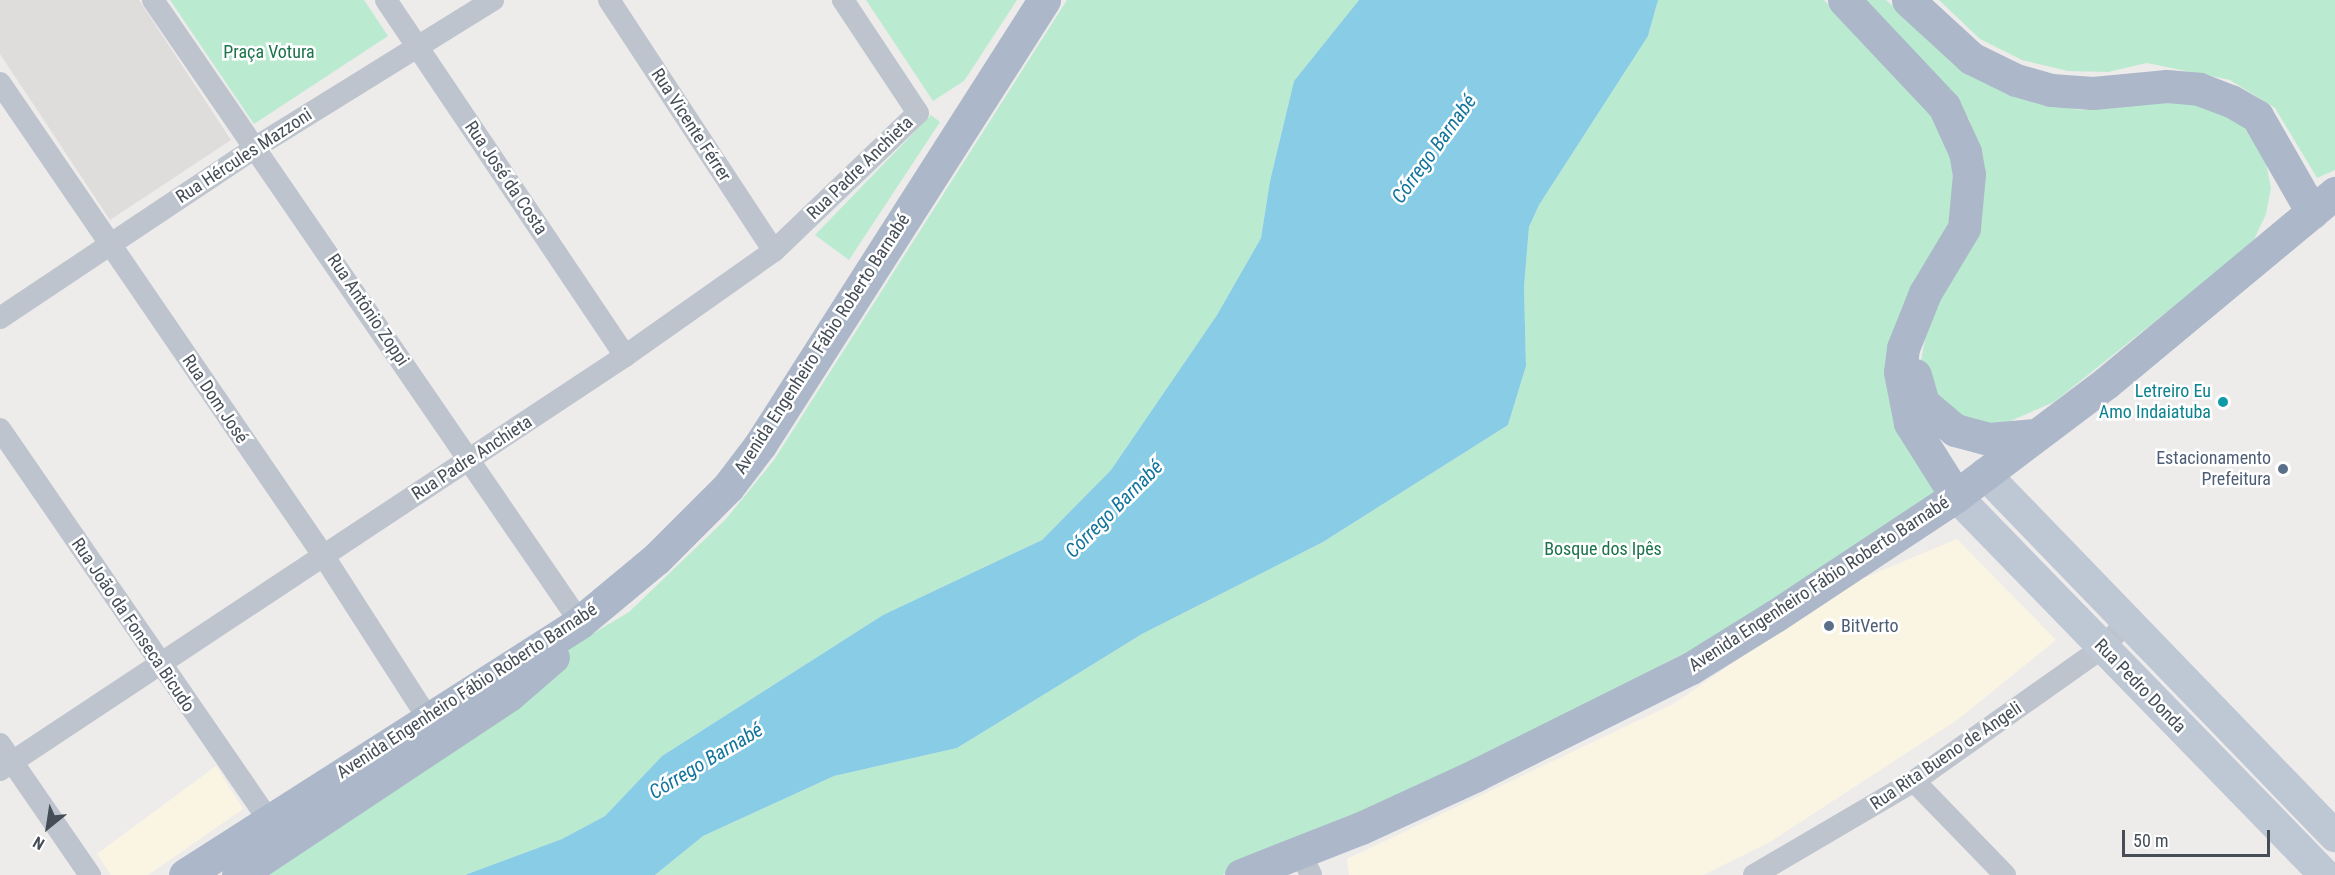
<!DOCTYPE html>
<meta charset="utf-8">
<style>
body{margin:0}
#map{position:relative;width:2335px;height:875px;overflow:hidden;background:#eeebeb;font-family:"Roboto Condensed",sans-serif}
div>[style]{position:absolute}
.commercial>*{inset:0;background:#faf5e3}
.education>*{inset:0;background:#dfdcdc}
.green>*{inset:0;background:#baebd0}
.water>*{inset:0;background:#89cce6}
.street>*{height:22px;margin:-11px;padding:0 11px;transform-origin:11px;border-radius:11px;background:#bdc4cd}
.secondary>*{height:32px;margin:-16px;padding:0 16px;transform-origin:16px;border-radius:16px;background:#bec7d4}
.primary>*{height:33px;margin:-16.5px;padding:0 16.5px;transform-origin:16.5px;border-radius:16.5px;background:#acb8c9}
.dots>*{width:16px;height:16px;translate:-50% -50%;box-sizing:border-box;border:3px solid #fff;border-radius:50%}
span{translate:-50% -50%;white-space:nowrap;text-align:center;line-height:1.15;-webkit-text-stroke:5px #fff;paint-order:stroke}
.park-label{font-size:18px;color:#1b734d}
.street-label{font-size:18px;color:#454d57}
.culture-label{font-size:18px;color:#0d838f}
.right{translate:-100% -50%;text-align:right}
.service-label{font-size:18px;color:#4e5e75}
.left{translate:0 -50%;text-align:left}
.water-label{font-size:20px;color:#13759c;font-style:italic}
.north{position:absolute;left:18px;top:797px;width:60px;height:60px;-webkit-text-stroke:4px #fff;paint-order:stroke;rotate:210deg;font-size:16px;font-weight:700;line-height:24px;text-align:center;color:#454d57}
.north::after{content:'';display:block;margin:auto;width:21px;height:27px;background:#454d57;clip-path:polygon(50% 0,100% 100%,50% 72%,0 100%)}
.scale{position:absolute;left:2122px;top:830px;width:148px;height:27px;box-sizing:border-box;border:3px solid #454d57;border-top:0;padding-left:8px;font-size:18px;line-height:21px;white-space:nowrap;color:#454d57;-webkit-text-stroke:4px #fff;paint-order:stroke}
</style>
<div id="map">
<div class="commercial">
<i style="clip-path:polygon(1957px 539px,2056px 640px,1957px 720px,1770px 842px,1703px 875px,1349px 875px,1347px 859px,1673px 704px,1847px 585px)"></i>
<i style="clip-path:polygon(216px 766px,243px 809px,148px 875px,111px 875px,97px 854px)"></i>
</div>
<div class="education">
<i style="clip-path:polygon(0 0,139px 0,231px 140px,110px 220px,0 54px)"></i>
</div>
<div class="green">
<i style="clip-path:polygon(170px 0,364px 0,388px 36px,254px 124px)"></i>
<i style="clip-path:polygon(866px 0,1017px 0,964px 81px,933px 101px)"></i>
<i style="clip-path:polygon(1067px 0,1359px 0,1294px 81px,1270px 181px,1261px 238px,1217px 315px,1111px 470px,1042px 540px,883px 615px,662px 756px,605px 816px,562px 839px,465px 875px,261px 875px,572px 646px,629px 612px,726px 519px,774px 460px)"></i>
<i style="clip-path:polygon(1658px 0,1824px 0,1935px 118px,1952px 160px,1954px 201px,1945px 234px,1902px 315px,1937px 493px,1708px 641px,1368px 817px,1222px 875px,655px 875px,703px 836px,834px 776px,957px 748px,1142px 634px,1323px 542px,1508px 425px,1526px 366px,1524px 287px,1529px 227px,1539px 205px,1648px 36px)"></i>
<i style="clip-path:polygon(1862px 0,1886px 0,1968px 74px,2041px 102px,2080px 110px,2157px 101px,2201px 105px,2243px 126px,2265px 158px,2271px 188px,2266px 214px,2252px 244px,2054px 402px,1999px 426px,1973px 426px,1937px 407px,1921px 361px,1926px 334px,1939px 298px,1958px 270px,1974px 235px,1983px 198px,1981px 155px,1969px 119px,1947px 89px)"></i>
<i style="clip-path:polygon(1939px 0,2335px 0,2335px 170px,2317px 178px,2275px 108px,2230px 80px,2147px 63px,2108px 72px,2068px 71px,2022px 60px,1980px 39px)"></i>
<i style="clip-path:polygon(931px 115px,940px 122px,849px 260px,815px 235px)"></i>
</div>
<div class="water">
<i style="clip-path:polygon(1359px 0,1658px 0,1648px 36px,1539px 205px,1529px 227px,1524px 287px,1526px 366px,1508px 425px,1323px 542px,1142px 634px,957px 748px,834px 776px,703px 836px,655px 875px,465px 875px,562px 839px,605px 816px,662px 756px,883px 615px,1042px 540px,1111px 470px,1217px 315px,1261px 238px,1270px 181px,1294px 81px)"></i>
</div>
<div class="street">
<i style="left:153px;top:0;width:754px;rotate:55.53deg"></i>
<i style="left:386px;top:0;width:429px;rotate:56.1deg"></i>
<i style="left:609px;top:0;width:300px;rotate:56.7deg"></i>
<i style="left:0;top:83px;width:572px;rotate:55.62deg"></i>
<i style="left:323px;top:555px;width:193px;rotate:57.3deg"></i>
<i style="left:0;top:318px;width:308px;rotate:-33.7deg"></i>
<i style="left:256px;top:147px;width:279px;rotate:-31.8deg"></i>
<i style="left:0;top:429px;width:475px;rotate:55.5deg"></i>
<i style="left:0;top:744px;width:159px;rotate:55.5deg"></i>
<i style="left:0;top:770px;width:750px;rotate:-33.52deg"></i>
<i style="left:625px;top:356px;width:182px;rotate:-35.2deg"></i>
<i style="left:774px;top:251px;width:199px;rotate:-43.8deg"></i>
<i style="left:918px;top:113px;width:136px;rotate:-123.6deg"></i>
<i style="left:1914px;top:781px;width:131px;rotate:45.9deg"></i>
<i style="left:1300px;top:852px;width:25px;rotate:64deg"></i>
<i style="left:1754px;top:875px;width:186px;rotate:-30.4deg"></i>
<i style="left:1914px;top:781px;width:232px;rotate:-35.3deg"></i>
<i style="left:2103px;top:647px;width:35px;rotate:-46deg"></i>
</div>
<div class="secondary">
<i style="left:1985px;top:474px;width:504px;rotate:45.97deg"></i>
<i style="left:1956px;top:496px;width:529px;rotate:45.77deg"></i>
</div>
<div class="primary">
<i style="left:1844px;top:0;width:146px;rotate:46.7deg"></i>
<i style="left:1944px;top:106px;width:51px;rotate:65.5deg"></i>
<i style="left:1965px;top:152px;width:22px;rotate:80deg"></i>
<i style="left:1969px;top:174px;width:54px;rotate:95.3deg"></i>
<i style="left:1964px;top:228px;width:76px;rotate:121deg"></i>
<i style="left:1925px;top:293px;width:59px;rotate:111.8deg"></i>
<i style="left:1903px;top:348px;width:24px;rotate:97deg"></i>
<i style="left:1900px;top:372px;width:52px;rotate:78.9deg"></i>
<i style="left:1910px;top:423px;width:86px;rotate:57.8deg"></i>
<i style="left:1908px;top:0;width:86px;rotate:42.6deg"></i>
<i style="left:1971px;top:58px;width:50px;rotate:26.1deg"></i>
<i style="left:2016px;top:80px;width:36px;rotate:16deg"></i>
<i style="left:2051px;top:90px;width:42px;rotate:4.1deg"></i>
<i style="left:2093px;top:93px;width:74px;rotate:-5.4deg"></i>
<i style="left:2167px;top:86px;width:32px;rotate:5deg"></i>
<i style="left:2199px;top:89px;width:34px;rotate:21deg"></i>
<i style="left:2231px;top:101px;width:30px;rotate:30deg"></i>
<i style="left:2257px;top:116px;width:111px;rotate:60.2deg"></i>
<i style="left:1915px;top:375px;width:29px;rotate:74deg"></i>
<i style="left:1923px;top:403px;width:42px;rotate:40.2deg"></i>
<i style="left:1955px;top:430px;width:35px;rotate:15deg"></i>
<i style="left:1989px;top:439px;width:47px;rotate:-4.9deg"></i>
<i style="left:185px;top:875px;width:469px;rotate:-32.6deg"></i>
<i style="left:580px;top:622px;width:99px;rotate:-39.7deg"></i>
<i style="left:656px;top:559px;width:102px;rotate:-45deg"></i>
<i style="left:728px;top:487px;width:53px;rotate:-52.7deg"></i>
<i style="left:760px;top:445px;width:528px;rotate:-57.45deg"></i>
<i style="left:238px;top:875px;width:325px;rotate:-33.6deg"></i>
<i style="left:509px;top:695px;width:58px;rotate:-40.8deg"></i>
<i style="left:1241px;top:875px;width:129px;rotate:-21.4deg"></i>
<i style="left:1361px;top:828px;width:127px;rotate:-24.7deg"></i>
<i style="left:1476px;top:775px;width:240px;rotate:-26.5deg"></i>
<i style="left:1691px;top:668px;width:99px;rotate:-31.8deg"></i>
<i style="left:1775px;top:616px;width:217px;rotate:-33.5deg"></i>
<i style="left:1956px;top:496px;width:188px;rotate:-37deg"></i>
<i style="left:2106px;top:383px;width:298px;rotate:-39.7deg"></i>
</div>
<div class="dots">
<i style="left:2223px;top:402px;background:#0f9aa8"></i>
<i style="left:2283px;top:469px;background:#5c6f8a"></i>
<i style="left:1829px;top:626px;background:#5c6f8a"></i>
</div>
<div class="park-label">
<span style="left:269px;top:52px">Praça Votura</span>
<span style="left:1603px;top:549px">Bosque dos Ipês</span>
</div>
<div class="street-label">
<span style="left:691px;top:125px;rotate:57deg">Rua Vicente Férrer</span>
<span style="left:244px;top:156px;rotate:-33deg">Rua Hércules Mazzoni</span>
<span style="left:860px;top:168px;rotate:-44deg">Rua Padre Anchieta</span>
<span style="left:506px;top:178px;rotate:56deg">Rua José da Costa</span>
<span style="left:368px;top:310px;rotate:56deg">Rua Antônio Zoppi</span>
<span style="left:822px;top:344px;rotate:-57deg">Avenida Engenheiro Fábio Roberto Barnabé</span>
<span style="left:215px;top:399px;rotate:56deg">Rua Dom José</span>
<span style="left:472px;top:458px;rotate:-33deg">Rua Padre Anchieta</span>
<span style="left:1819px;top:584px;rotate:-33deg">Avenida Engenheiro Fábio Roberto Barnabé</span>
<span style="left:133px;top:625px;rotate:56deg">Rua João da Fonseca Bicudo</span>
<span style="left:2140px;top:686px;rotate:46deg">Rua Pedro Donda</span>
<span style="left:467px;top:691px;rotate:-33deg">Avenida Engenheiro Fábio Roberto Barnabé</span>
<span style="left:1946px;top:756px;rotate:-34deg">Rua Rita Bueno de Angeli</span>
</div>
<div class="culture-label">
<span class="right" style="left:2211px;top:402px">Letreiro Eu<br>Amo Indaiatuba</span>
</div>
<div class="service-label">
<span class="right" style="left:2271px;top:469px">Estacionamento<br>Prefeitura</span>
<span class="left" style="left:1841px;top:626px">BitVerto</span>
</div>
<div class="water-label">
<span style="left:1434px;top:149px;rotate:-54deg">Córrego Barnabé</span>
<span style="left:1114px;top:509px;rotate:-45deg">Córrego Barnabé</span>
<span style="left:706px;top:761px;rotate:-31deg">Córrego Barnabé</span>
</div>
<div class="north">N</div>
<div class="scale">50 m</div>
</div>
